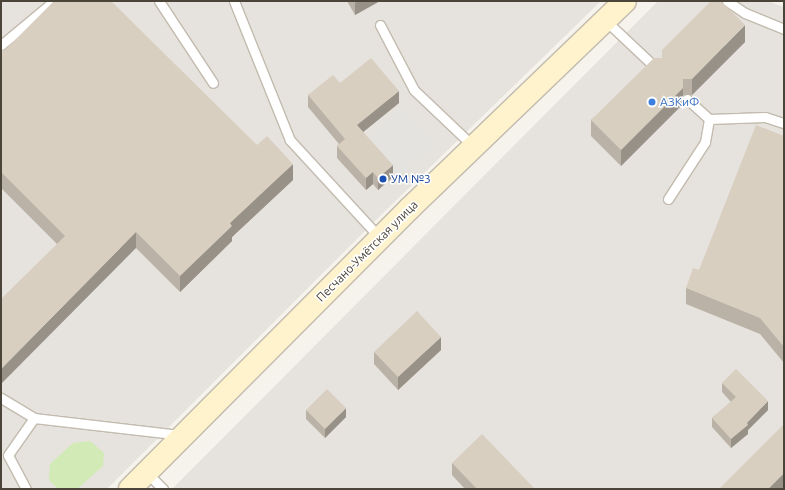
<!DOCTYPE html>
<meta charset="utf-8">
<style>
body{margin:0}
#map{position:relative;width:785px;height:490px;overflow:hidden;background:#f6f3ec;font-family:Ubuntu,sans-serif}
div>[style]{position:absolute}
.industrial>*{inset:0;background:#e6e2dd}
.green>*{inset:0;background:#d2eab5}
.parking>*{inset:0;background:#e5e3e0}
.roads{filter:drop-shadow(1px 0 #c2bbae) drop-shadow(-1px 0 #c2bbae) drop-shadow(0 1px #c2bbae) drop-shadow(0 -1px #c2bbae)}
.lane>*{height:9px;margin:-4.5px;padding:0 4.5px;transform-origin:4.5px;border-radius:4.5px;background:#fff}
.secondary>*{height:22px;margin:-11px;padding:0 11px;transform-origin:11px;border-radius:11px;background:#fff3cd}
.wall>*{inset:0;background:#bab2a6}
.shaded-wall>*{inset:0;background:#979187}
.building>*{inset:0;background:#d8cfc1}
.dots>*{width:11px;height:11px;translate:-50% -50%;box-sizing:border-box;border:2px solid #fff;border-radius:50%}
span{translate:-50% -50%;white-space:nowrap;text-align:center;line-height:1.15;-webkit-text-stroke:3px #fff;paint-order:stroke}
.shop-label{font-size:12px;color:#366cbe}
.left{translate:0 -50%;text-align:left}
.transit-label{font-size:12px;color:#164399}
.street-label{font-size:12px;color:#4b4439}
.frame{position:absolute;inset:0;border:2px solid #4b4439;pointer-events:none}
</style>
<div id="map">
<div class="industrial">
<i style="clip-path:polygon(1px 1px,601px 1px,378px 218px,107px 489px,1px 489px)"></i>
<i style="clip-path:polygon(658px 1px,768px 1px,784px 7px,784px 489px,172px 489px)"></i>
</div>
<div class="green">
<i style="clip-path:polygon(90px 441px,104px 453px,103px 466px,77px 489px,58px 489px,49px 480px,50px 464px,73px 443px)"></i>
</div>
<div class="parking">
<i style="clip-path:polygon(404px 106px,437px 144px,399px 177px,366px 139px)"></i>
</div>
<div class="roads">
<div class="lane">
<i style="left:159px;top:1px;width:98px;rotate:56.6deg"></i>
<i style="left:234px;top:1px;width:150px;rotate:68.1deg"></i>
<i style="left:290px;top:140px;width:133px;rotate:47.4deg"></i>
<i style="left:727px;top:1px;width:22px;rotate:34deg"></i>
<i style="left:745px;top:13px;width:42px;rotate:22.3deg"></i>
<i style="left:605px;top:20px;width:73px;rotate:43.3deg"></i>
<i style="left:380px;top:25px;width:73px;rotate:62.4deg"></i>
<i style="left:414px;top:90px;width:81px;rotate:43.5deg"></i>
<i style="left:1px;top:45px;width:69px;rotate:-39.7deg"></i>
<i style="left:687px;top:99px;width:30px;rotate:42deg"></i>
<i style="left:709px;top:119px;width:56px;rotate:-2deg"></i>
<i style="left:765px;top:117px;width:20px;rotate:18deg"></i>
<i style="left:668px;top:199px;width:68px;rotate:-57deg"></i>
<i style="left:705px;top:142px;width:23px;rotate:-80deg"></i>
<i style="left:1px;top:398px;width:39px;rotate:31deg"></i>
<i style="left:147px;top:473px;width:23px;rotate:45deg"></i>
<i style="left:26px;top:489px;width:38px;rotate:-118deg"></i>
<i style="left:8px;top:455px;width:45px;rotate:-54.9deg"></i>
<i style="left:34px;top:418px;width:149px;rotate:6.6deg"></i>
</div>
<div class="secondary">
<i style="left:130px;top:489px;width:397px;rotate:-45.1deg"></i>
<i style="left:410px;top:208px;width:298px;rotate:-43.9deg"></i>
</div>
</div>
<div class="wall">
<i style="clip-path:polygon(347px 1px,380px 1px,355px 15px)"></i>
<i style="clip-path:polygon(745px 42px,692px 95px,683px 95px,683px 104px,621px 166px,591px 136px,591px 120px,662px 58px)"></i>
<i style="clip-path:polygon(1px 54px,257px 145px,293px 180px,232px 237px,232px 241px,180px 292px,136px 248px,57px 244px,1px 188px)"></i>
<i style="clip-path:polygon(340px 83px,399px 103px,363px 132px,393px 177px,378px 190px,373px 184px,366px 190px,337px 158px,337px 146px,339px 144px,308px 107px,308px 95px)"></i>
<i style="clip-path:polygon(784px 136px,784px 363px,760px 334px,686px 304px,686px 288px,699px 270px)"></i>
<i style="clip-path:polygon(441px 350px,398px 390px,374px 364px,374px 352px)"></i>
<i style="clip-path:polygon(722px 383px,768px 410px,748px 430px,748px 434px,731px 448px,712px 427px,712px 418px,731px 402px,722px 392px)"></i>
<i style="clip-path:polygon(306px 410px,346px 417px,325px 438px,306px 419px)"></i>
<i style="clip-path:polygon(452px 463px,535px 489px,465px 489px,452px 475px)"></i>
</div>
<div class="shaded-wall">
<i style="clip-path:polygon(358px 1px,380px 1px,355px 15px,355px 3px)"></i>
<i style="clip-path:polygon(745px 25px,745px 42px,692px 95px,692px 79px)"></i>
<i style="clip-path:polygon(683px 88px,683px 104px,621px 166px,621px 150px)"></i>
<i style="clip-path:polygon(399px 91px,399px 103px,357px 137px,357px 125px)"></i>
<i style="clip-path:polygon(293px 164px,293px 180px,232px 237px,232px 241px,180px 292px,180px 276px,230px 223px)"></i>
<i style="clip-path:polygon(393px 165px,393px 177px,378px 190px,378px 178px)"></i>
<i style="clip-path:polygon(373px 172px,373px 184px,366px 190px,366px 178px)"></i>
<i style="clip-path:polygon(136px 232px,136px 248px,1px 384px,1px 369px)"></i>
<i style="clip-path:polygon(441px 337px,441px 350px,398px 390px,398px 377px)"></i>
<i style="clip-path:polygon(768px 401px,768px 410px,748px 430px,748px 434px,731px 448px,731px 439px)"></i>
<i style="clip-path:polygon(346px 408px,346px 417px,325px 438px,325px 429px)"></i>
<i style="clip-path:polygon(784px 473px,784px 489px,768px 489px)"></i>
</div>
<div class="building">
<i style="clip-path:polygon(54px 1px,111px 1px,257px 145px,267px 136px,293px 164px,230px 223px,232px 226px,180px 276px,136px 232px,1px 369px,1px 299px,65px 236px,1px 172px,1px 54px)"></i>
<i style="clip-path:polygon(711px 1px,721px 1px,745px 25px,692px 79px,683px 79px,683px 88px,621px 150px,591px 120px,654px 58px,662px 58px,662px 50px)"></i>
<i style="clip-path:polygon(371px 58px,399px 91px,357px 125px,393px 165px,378px 178px,373px 172px,366px 178px,337px 146px,345px 139px,308px 95px,333px 75px,340px 83px)"></i>
<i style="clip-path:polygon(756px 125px,784px 136px,784px 347px,760px 318px,686px 288px,693px 268px,699px 270px)"></i>
<i style="clip-path:polygon(417px 311px,441px 337px,398px 377px,374px 352px)"></i>
<i style="clip-path:polygon(736px 369px,768px 401px,747px 423px,748px 425px,731px 439px,712px 418px,736px 397px,722px 383px)"></i>
<i style="clip-path:polygon(327px 389px,346px 408px,325px 429px,306px 410px)"></i>
<i style="clip-path:polygon(784px 424px,784px 473px,768px 489px,719px 489px)"></i>
<i style="clip-path:polygon(482px 434px,535px 489px,477px 489px,452px 463px)"></i>
</div>
<div class="dots">
<i style="left:652px;top:102px;background:#3f7fe0"></i>
<i style="left:383px;top:179px;background:#1a4fb4"></i>
</div>
<div class="shop-label">
<span class="left" style="left:660px;top:102px">АЗКиФ</span>
</div>
<div class="transit-label">
<span class="left" style="left:391px;top:179px">УМ №3</span>
</div>
<div class="street-label">
<span style="left:367px;top:251px;rotate:-45deg">Песчано-Умётская улица</span>
</div>
<div class="frame"></div>
</div>
